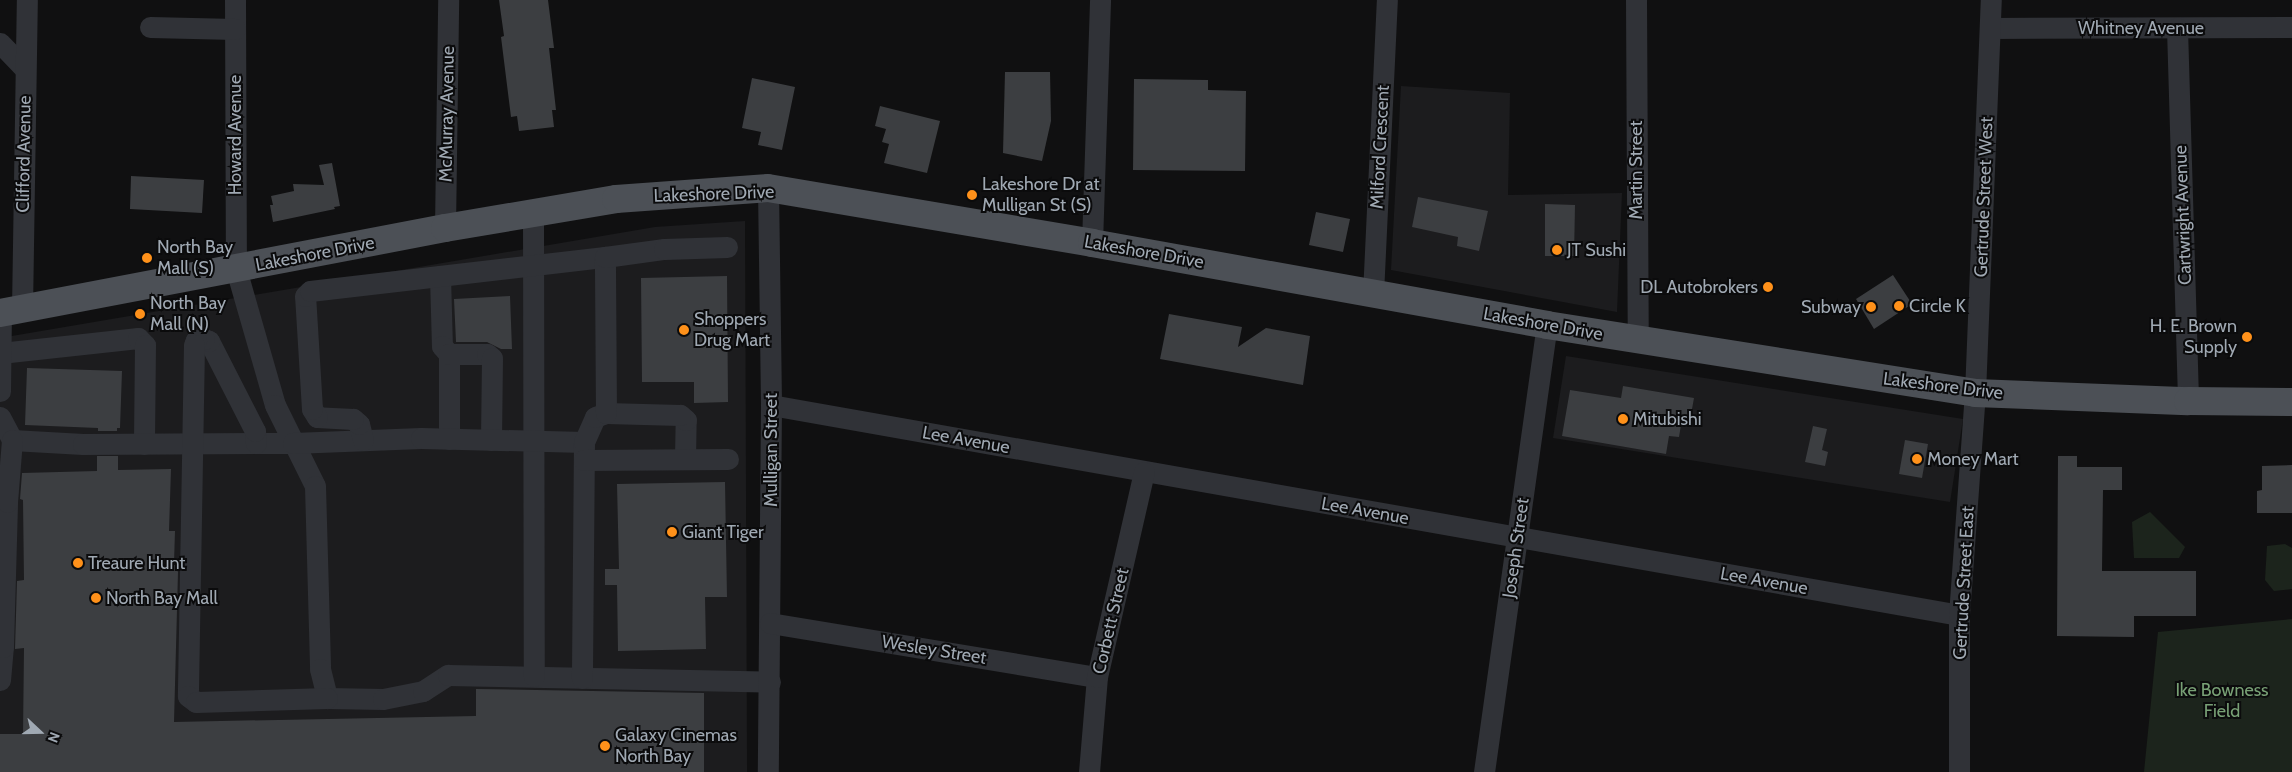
<!DOCTYPE html>
<style>
body{margin:0}
#map{position:relative;width:2292px;height:772px;overflow:hidden;background:#101011;font-family:Cabin,sans-serif}
div>[style]{position:absolute}
.built>*{inset:0;background:#1c1c1e}
.green>*{inset:0;background:#1c241c}
.building>*{inset:0;background:#3c3e41}
.minor>*{height:21px;margin:-10.5px;padding:0 10.5px;transform-origin:10.5px;border-radius:10.5px;background:#303237}
.major>*{height:28px;margin:-14px;padding:0 14px;transform-origin:14px;border-radius:14px;background:#4c5056}
.dots>*{width:14px;height:14px;translate:-50% -50%;box-sizing:border-box;border:2px solid #0b0b0c;border-radius:50%}
span{translate:-50% -50%;white-space:nowrap;text-align:center;line-height:1.15;-webkit-text-stroke:4px #0b0b0c;paint-order:stroke}
.street-label{font-size:18px;color:#a0a9b3}
.poi-label{font-size:18px;color:#a0a9b3}
.left{translate:0 -50%;text-align:left}
.right{translate:-100% -50%;text-align:right}
.park-label{font-size:18px;color:#78a075}
.north{position:absolute;left:15px;top:707px;width:50px;height:50px;-webkit-text-stroke:4px #0b0b0c;paint-order:stroke;rotate:111deg;font-size:14px;font-weight:700;line-height:20px;text-align:center;color:#a0a9b3}
.north::after{content:'';display:block;margin:auto;width:18px;height:22px;background:#a0a9b3;clip-path:polygon(50% 0,100% 100%,50% 72%,0 100%)}
</style>
<div id="map">
<div class="built">
<i style="clip-path:polygon(1401px 86px,1510px 93px,1508px 195px,1622px 193px,1617px 312px,1391px 270px)"></i>
<i style="clip-path:polygon(745px 221px,747px 772px,0 772px,0 338px,655px 227px)"></i>
<i style="clip-path:polygon(1566px 356px,1963px 419px,1950px 502px,1553px 438px)"></i>
</div>
<div class="green">
<i style="clip-path:polygon(2150px 512px,2185px 547px,2179px 558px,2134px 558px,2132px 522px)"></i>
<i style="clip-path:polygon(2285px 544px,2292px 548px,2292px 589px,2274px 591px,2265px 580px,2267px 546px)"></i>
<i style="clip-path:polygon(2292px 619px,2292px 772px,2144px 772px,2158px 632px)"></i>
</div>
<div class="building">
<i style="clip-path:polygon(499px 0,548px 0,554px 48px,549px 48px,556px 110px,552px 110px,554px 127px,519px 131px,517px 116px,511px 117px,501px 37px,504px 36px)"></i>
<i style="clip-path:polygon(1005px 72px,1050px 72px,1051px 121px,1042px 161px,1003px 153px)"></i>
<i style="clip-path:polygon(752px 78px,795px 87px,782px 150px,758px 145px,761px 132px,742px 128px)"></i>
<i style="clip-path:polygon(1134px 79px,1208px 80px,1208px 90px,1246px 91px,1245px 171px,1133px 170px)"></i>
<i style="clip-path:polygon(880px 106px,940px 121px,927px 173px,884px 163px,889px 144px,882px 142px,886px 129px,875px 126px)"></i>
<i style="clip-path:polygon(332px 163px,340px 206px,334px 207px,335px 209px,273px 222px,270px 205px,273px 205px,271px 196px,294px 191px,293px 184px,324px 185px,319px 165px)"></i>
<i style="clip-path:polygon(131px 176px,204px 180px,202px 213px,130px 209px)"></i>
<i style="clip-path:polygon(1418px 197px,1488px 211px,1479px 251px,1457px 246px,1458px 237px,1412px 227px)"></i>
<i style="clip-path:polygon(1545px 204px,1575px 205px,1574px 256px,1545px 256px)"></i>
<i style="clip-path:polygon(1316px 212px,1350px 219px,1343px 252px,1309px 245px)"></i>
<i style="clip-path:polygon(1893px 275px,1912px 304px,1874px 329px,1856px 299px)"></i>
<i style="clip-path:polygon(727px 276px,728px 402px,694px 403px,694px 382px,642px 382px,641px 278px)"></i>
<i style="clip-path:polygon(510px 296px,512px 349px,501px 349px,487px 342px,456px 342px,454px 299px)"></i>
<i style="clip-path:polygon(1169px 314px,1242px 327px,1238px 347px,1266px 328px,1310px 336px,1303px 385px,1160px 359px)"></i>
<i style="clip-path:polygon(27px 368px,122px 371px,120px 428px,117px 428px,117px 431px,98px 431px,98px 428px,25px 425px)"></i>
<i style="clip-path:polygon(1623px 386px,1694px 398px,1690px 420px,1682px 419px,1679px 437px,1669px 436px,1666px 454px,1562px 436px,1570px 390px,1621px 398px)"></i>
<i style="clip-path:polygon(1813px 426px,1827px 429px,1822px 450px,1828px 452px,1825px 466px,1805px 462px)"></i>
<i style="clip-path:polygon(1905px 440px,1928px 444px,1922px 478px,1899px 474px)"></i>
<i style="clip-path:polygon(97px 456px,118px 456px,118px 470px,171px 469px,169px 531px,175px 531px,174px 563px,178px 572px,174px 722px,476px 716px,476px 689px,704px 693px,704px 772px,0 772px,0 734px,23px 734px,24px 648px,15px 649px,17px 581px,24px 580px,23px 500px,20px 499px,22px 473px,97px 471px)"></i>
<i style="clip-path:polygon(2058px 456px,2077px 456px,2077px 467px,2122px 467px,2122px 490px,2103px 490px,2102px 571px,2196px 571px,2196px 616px,2134px 616px,2134px 637px,2057px 636px)"></i>
<i style="clip-path:polygon(2292px 465px,2292px 513px,2257px 513px,2257px 491px,2262px 490px,2262px 466px)"></i>
<i style="clip-path:polygon(725px 482px,727px 597px,705px 597px,706px 649px,618px 651px,617px 585px,605px 585px,605px 569px,619px 569px,617px 484px)"></i>
</div>
<div class="minor">
<i style="left:235px;top:0;width:269px;rotate:89.8deg"></i>
<i style="left:236px;top:269px;width:141px;rotate:74deg"></i>
<i style="left:275px;top:405px;width:90px;rotate:63.7deg"></i>
<i style="left:315px;top:486px;width:183px;rotate:88.4deg"></i>
<i style="left:320px;top:669px;width:30px;rotate:76deg"></i>
<i style="left:327px;top:698px;width:56px;rotate:1deg"></i>
<i style="left:383px;top:699px;width:41px;rotate:-11.3deg"></i>
<i style="left:423px;top:691px;width:30px;rotate:-33deg"></i>
<i style="left:448px;top:675px;width:322px;rotate:1.2deg"></i>
<i style="left:1636px;top:0;width:340px;rotate:89.7deg"></i>
<i style="left:150px;top:27px;width:85px;rotate:1.3deg"></i>
<i style="left:1991px;top:28px;width:301px;rotate:-0.2deg"></i>
<i style="left:2177px;top:28px;width:373px;rotate:88.3deg"></i>
<i style="left:0;top:43px;width:36px;rotate:46deg"></i>
<i style="left:768px;top:188px;width:217px;rotate:89.2deg"></i>
<i style="left:771px;top:405px;width:367px;rotate:90.5deg"></i>
<i style="left:533px;top:213px;width:463px;rotate:89.9deg"></i>
<i style="left:445px;top:228px;width:228px;rotate:-89.2deg"></i>
<i style="left:1092px;top:243px;width:243px;rotate:-88.1deg"></i>
<i style="left:440px;top:276px;width:70px;rotate:88.4deg"></i>
<i style="left:442px;top:346px;width:11px;rotate:49deg"></i>
<i style="left:449px;top:354px;width:85px;rotate:90deg"></i>
<i style="left:1373px;top:294px;width:294px;rotate:-87.3deg"></i>
<i style="left:22px;top:309px;width:309px;rotate:-89.1deg"></i>
<i style="left:0;top:353px;width:139px;rotate:-6.2deg"></i>
<i style="left:138px;top:338px;width:10px;rotate:45deg"></i>
<i style="left:145px;top:345px;width:99px;rotate:90.6deg"></i>
<i style="left:449px;top:354px;width:38px"></i>
<i style="left:487px;top:354px;width:6px;rotate:39deg"></i>
<i style="left:492px;top:358px;width:82px;rotate:90.7deg"></i>
<i style="left:0;top:391px;width:79px;rotate:-89.3deg"></i>
<i style="left:771px;top:405px;width:1206px;rotate:10.02deg"></i>
<i style="left:0;top:417px;width:26px;rotate:62deg"></i>
<i style="left:12px;top:440px;width:71px;rotate:3.2deg"></i>
<i style="left:83px;top:444px;width:210px;rotate:-0.3deg"></i>
<i style="left:293px;top:443px;width:128px;rotate:-2.2deg"></i>
<i style="left:421px;top:438px;width:163px;rotate:1.4deg"></i>
<i style="left:584px;top:442px;width:236px;rotate:90.5deg"></i>
<i style="left:363px;top:440px;width:16px;rotate:-104deg"></i>
<i style="left:359px;top:424px;width:8px;rotate:-140deg"></i>
<i style="left:353px;top:419px;width:36px;rotate:-177deg"></i>
<i style="left:317px;top:417px;width:9px;rotate:-122deg"></i>
<i style="left:312px;top:409px;width:113px;rotate:-93.5deg"></i>
<i style="left:305px;top:296px;width:7px;rotate:-45deg"></i>
<i style="left:310px;top:291px;width:297px;rotate:-6.6deg"></i>
<i style="left:584px;top:442px;width:27px;rotate:-66deg"></i>
<i style="left:595px;top:417px;width:12px;rotate:-20deg"></i>
<i style="left:256px;top:443px;width:12px;rotate:-95deg"></i>
<i style="left:255px;top:431px;width:101px;rotate:-117.1deg"></i>
<i style="left:209px;top:341px;width:5px;rotate:-158deg"></i>
<i style="left:204px;top:339px;width:8px;rotate:173deg"></i>
<i style="left:196px;top:340px;width:5px;rotate:112deg"></i>
<i style="left:194px;top:345px;width:351px;rotate:91deg"></i>
<i style="left:188px;top:696px;width:10px;rotate:37deg"></i>
<i style="left:196px;top:702px;width:131px;rotate:-1.7deg"></i>
<i style="left:685px;top:459px;width:39px;rotate:-89deg"></i>
<i style="left:686px;top:420px;width:8px;rotate:-140deg"></i>
<i style="left:680px;top:415px;width:74px;rotate:-178.5deg"></i>
<i style="left:606px;top:413px;width:156px;rotate:-90.4deg"></i>
<i style="left:605px;top:257px;width:60px;rotate:-7.7deg"></i>
<i style="left:664px;top:249px;width:63px;rotate:-1.8deg"></i>
<i style="left:584px;top:460px;width:144px;rotate:-0.4deg"></i>
<i style="left:770px;top:623px;width:331px;rotate:9.4deg"></i>
<i style="left:0;top:680px;width:33px;rotate:-85deg"></i>
<i style="left:3px;top:647px;width:145px;rotate:-88.4deg"></i>
<i style="left:7px;top:502px;width:62px;rotate:-85.4deg"></i>
<i style="left:1089px;top:772px;width:95px;rotate:-85.2deg"></i>
<i style="left:1097px;top:677px;width:210px;rotate:-77.1deg"></i>
<i style="left:1484px;top:772px;width:451px;rotate:-82deg"></i>
<i style="left:1959px;top:772px;width:157px;rotate:-90deg"></i>
<i style="left:1959px;top:615px;width:223px;rotate:-85.9deg"></i>
<i style="left:1975px;top:393px;width:393px;rotate:-87.7deg"></i>
</div>
<div class="major">
<i style="left:0;top:313px;width:453px;rotate:-10.8deg"></i>
<i style="left:445px;top:228px;width:173px;rotate:-9.6deg"></i>
<i style="left:616px;top:199px;width:152px;rotate:-4.1deg"></i>
<i style="left:768px;top:188px;width:329px;rotate:9.6deg"></i>
<i style="left:1092px;top:243px;width:462px;rotate:10.2deg"></i>
<i style="left:1547px;top:325px;width:433px;rotate:9deg"></i>
<i style="left:1975px;top:393px;width:213px;rotate:2.2deg"></i>
<i style="left:2188px;top:401px;width:104px;rotate:0.6deg"></i>
</div>
<div class="dots">
<i style="left:972px;top:195px;background:#ff911a"></i>
<i style="left:1557px;top:250px;background:#ff911a"></i>
<i style="left:147px;top:258px;background:#ff911a"></i>
<i style="left:1768px;top:287px;background:#ff911a"></i>
<i style="left:1899px;top:306px;background:#ff911a"></i>
<i style="left:1871px;top:307px;background:#ff911a"></i>
<i style="left:140px;top:314px;background:#ff911a"></i>
<i style="left:684px;top:330px;background:#ff911a"></i>
<i style="left:2247px;top:337px;background:#ff911a"></i>
<i style="left:1623px;top:419px;background:#ff911a"></i>
<i style="left:1917px;top:459px;background:#ff911a"></i>
<i style="left:672px;top:532px;background:#ff911a"></i>
<i style="left:78px;top:563px;background:#ff911a"></i>
<i style="left:96px;top:598px;background:#ff911a"></i>
<i style="left:605px;top:746px;background:#ff911a"></i>
</div>
<div class="street-label">
<span style="left:2141px;top:28px">Whitney Avenue</span>
<span style="left:447px;top:114px;rotate:-89deg">McMurray Avenue</span>
<span style="left:235px;top:135px;rotate:-90deg">Howard Avenue</span>
<span style="left:1380px;top:147px;rotate:-87deg">Milford Crescent</span>
<span style="left:24px;top:154px;rotate:-89deg">Clifford Avenue</span>
<span style="left:1636px;top:170px;rotate:-90deg">Martin Street</span>
<span style="left:714px;top:194px;rotate:-2deg">Lakeshore Drive</span>
<span style="left:1984px;top:197px;rotate:-88deg">Gertrude Street West</span>
<span style="left:2183px;top:215px;rotate:-92deg">Cartwright Avenue</span>
<span style="left:1144px;top:252px;rotate:10deg">Lakeshore Drive</span>
<span style="left:315px;top:254px;rotate:-11deg">Lakeshore Drive</span>
<span style="left:1543px;top:324px;rotate:10deg">Lakeshore Drive</span>
<span style="left:1943px;top:386px;rotate:7deg">Lakeshore Drive</span>
<span style="left:966px;top:440px;rotate:10deg">Lee Avenue</span>
<span style="left:771px;top:450px;rotate:-90deg">Mulligan Street</span>
<span style="left:1365px;top:511px;rotate:10deg">Lee Avenue</span>
<span style="left:1516px;top:548px;rotate:-82deg">Joseph Street</span>
<span style="left:1764px;top:581px;rotate:10deg">Lee Avenue</span>
<span style="left:1964px;top:583px;rotate:-87deg">Gertrude Street East</span>
<span style="left:1111px;top:621px;rotate:-77deg">Corbett Street</span>
<span style="left:934px;top:650px;rotate:9deg">Wesley Street</span>
</div>
<div class="poi-label">
<span class="left" style="left:982px;top:195px">Lakeshore Dr at<br>Mulligan St (S)</span>
<span class="left" style="left:157px;top:258px">North Bay<br>Mall (S)</span>
<span class="left" style="left:1567px;top:250px">JT Sushi</span>
<span class="right" style="left:1758px;top:287px">DL Autobrokers</span>
<span class="left" style="left:150px;top:314px">North Bay<br>Mall (N)</span>
<span class="left" style="left:1909px;top:306px">Circle K</span>
<span class="right" style="left:1861px;top:307px">Subway</span>
<span class="left" style="left:694px;top:330px">Shoppers<br>Drug Mart</span>
<span class="right" style="left:2237px;top:337px">H. E. Brown<br>Supply</span>
<span class="left" style="left:1633px;top:419px">Mitubishi</span>
<span class="left" style="left:1927px;top:459px">Money Mart</span>
<span class="left" style="left:682px;top:532px">Giant Tiger</span>
<span class="left" style="left:88px;top:563px">Treaure Hunt</span>
<span class="left" style="left:106px;top:598px">North Bay Mall</span>
<span class="left" style="left:615px;top:746px">Galaxy Cinemas<br>North Bay</span>
</div>
<div class="park-label">
<span style="left:2222px;top:701px">Ike Bowness<br>Field</span>
</div>
<div class="north">N</div>
</div>
